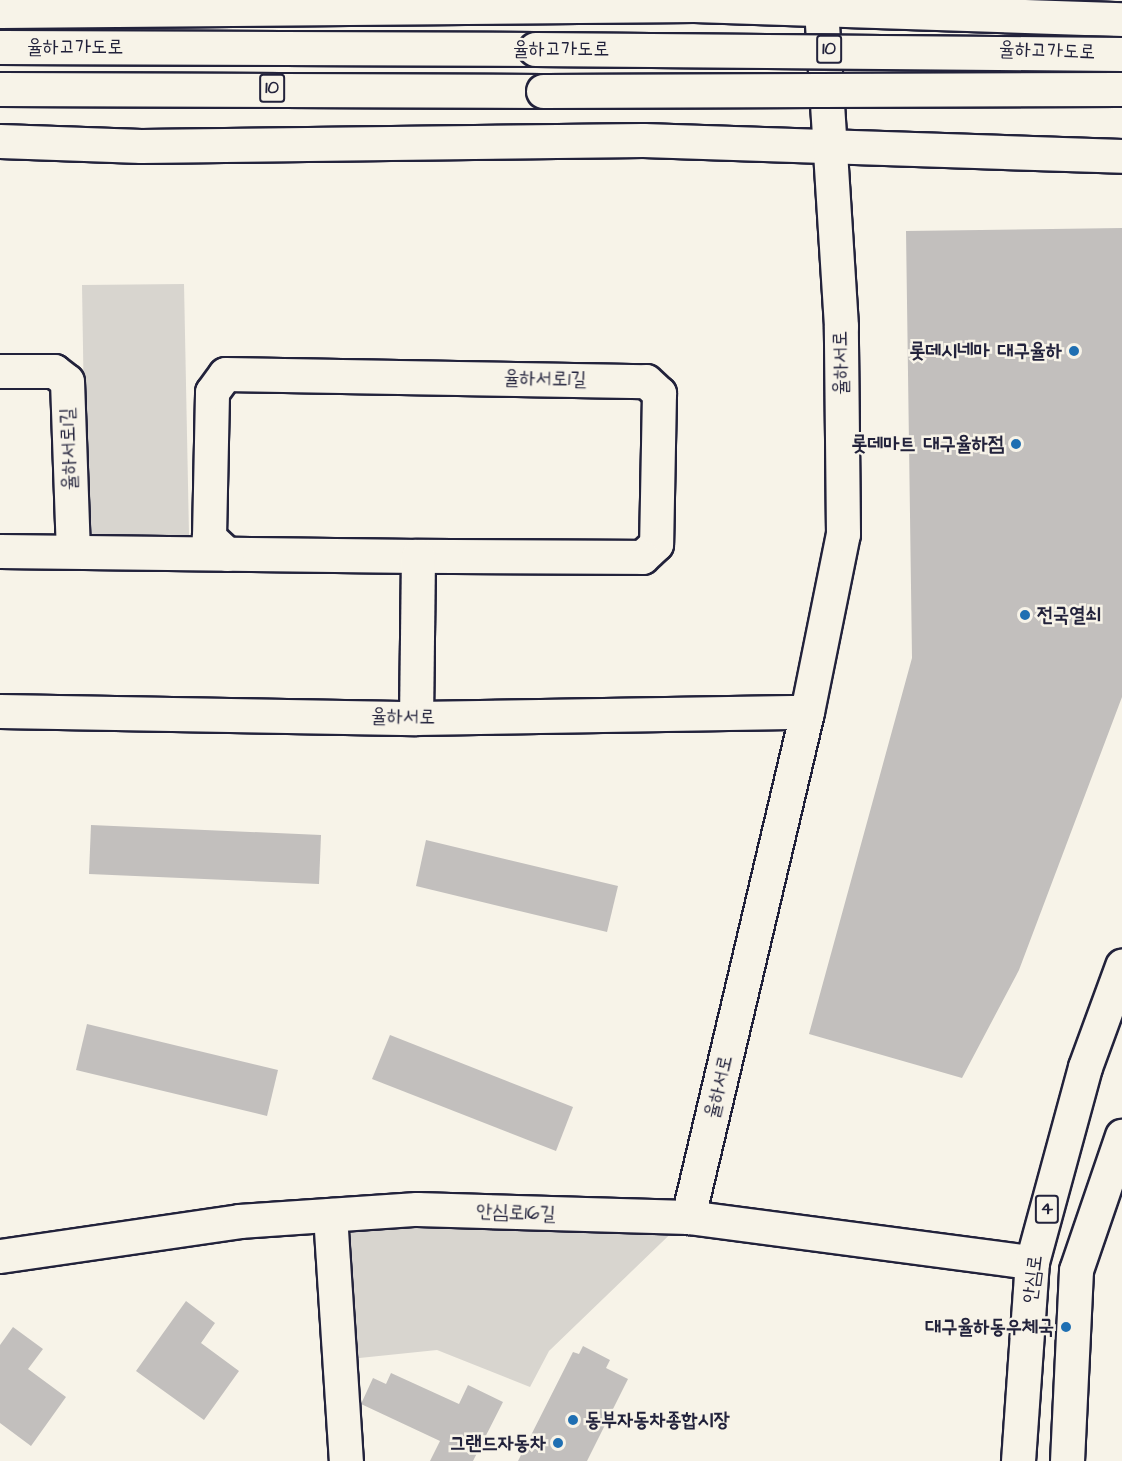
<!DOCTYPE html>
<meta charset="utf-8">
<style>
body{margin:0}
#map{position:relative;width:1122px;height:1461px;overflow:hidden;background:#f7f3e8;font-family:"Architects Daughter","Poor Story",sans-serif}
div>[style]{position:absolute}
.green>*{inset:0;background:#d8d5cf}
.building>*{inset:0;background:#c2bfbd}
.roads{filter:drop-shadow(2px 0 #22223b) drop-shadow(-2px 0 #22223b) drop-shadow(0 2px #22223b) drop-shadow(0 -2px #22223b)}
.minor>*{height:33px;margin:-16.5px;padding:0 16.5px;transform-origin:16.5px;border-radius:16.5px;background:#f7f3e8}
.major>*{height:33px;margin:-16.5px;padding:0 16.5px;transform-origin:16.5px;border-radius:16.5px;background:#f7f3e8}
.highway>*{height:33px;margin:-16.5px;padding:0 16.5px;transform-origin:16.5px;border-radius:16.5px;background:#f7f3e8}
.bridges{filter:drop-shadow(2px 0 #22223b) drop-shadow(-2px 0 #22223b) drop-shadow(0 2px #22223b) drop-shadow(0 -2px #22223b)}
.highway-bridge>*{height:33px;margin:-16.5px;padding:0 16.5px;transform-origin:16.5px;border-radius:16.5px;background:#f7f3e8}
.dots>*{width:16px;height:16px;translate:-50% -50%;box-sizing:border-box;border:3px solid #f7f3e8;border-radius:50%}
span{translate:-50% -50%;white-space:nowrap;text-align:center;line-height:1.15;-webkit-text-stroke:5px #f7f3e8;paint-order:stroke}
.shield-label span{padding:2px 4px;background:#f7f3e8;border:2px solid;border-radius:4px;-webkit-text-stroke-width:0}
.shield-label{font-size:18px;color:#22223b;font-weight:700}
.street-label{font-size:20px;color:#22223b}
.poi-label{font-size:20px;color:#22223b;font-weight:700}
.right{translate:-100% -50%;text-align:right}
.left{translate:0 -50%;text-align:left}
</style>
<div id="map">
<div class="green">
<i style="clip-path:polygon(184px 284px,189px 535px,86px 535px,82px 285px)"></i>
<i style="clip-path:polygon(330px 1215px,688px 1217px,549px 1351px,530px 1387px,437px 1350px,340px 1360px)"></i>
</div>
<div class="building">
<i style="clip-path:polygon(1122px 228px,1122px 697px,1019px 970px,962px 1078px,809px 1034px,912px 658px,906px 231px)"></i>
<i style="clip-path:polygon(91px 825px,321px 835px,319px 884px,89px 874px)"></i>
<i style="clip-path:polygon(426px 840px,618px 886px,607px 932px,416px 886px)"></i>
<i style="clip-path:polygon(87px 1024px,278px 1070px,267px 1116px,76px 1070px)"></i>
<i style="clip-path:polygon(390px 1035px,573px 1107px,556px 1151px,372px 1079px)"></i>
<i style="clip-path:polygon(186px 1301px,215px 1323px,201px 1343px,239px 1371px,204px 1420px,136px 1371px)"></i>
<i style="clip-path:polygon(13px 1327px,43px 1349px,28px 1369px,66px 1397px,31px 1446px,0 1423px,0 1345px)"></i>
<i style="clip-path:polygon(583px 1346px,610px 1360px,606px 1368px,628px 1379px,587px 1461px,518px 1461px,573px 1352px,579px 1354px)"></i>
<i style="clip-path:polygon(391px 1373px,459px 1404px,468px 1385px,503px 1402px,473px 1461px,430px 1461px,440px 1441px,361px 1404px,373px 1378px,386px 1384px)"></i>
</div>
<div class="roads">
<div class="minor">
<i style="left:0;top:371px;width:54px"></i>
<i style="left:54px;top:371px;width:16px;rotate:38deg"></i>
<i style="left:67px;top:381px;width:170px;rotate:88deg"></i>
<i style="left:0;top:551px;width:418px;rotate:0.7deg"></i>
<i style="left:227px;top:554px;width:25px;rotate:-137deg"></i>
<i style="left:209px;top:537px;width:145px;rotate:-88.8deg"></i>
<i style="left:212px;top:392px;width:22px;rotate:-54deg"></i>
<i style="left:225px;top:374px;width:421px;rotate:1deg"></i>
<i style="left:646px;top:381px;width:18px;rotate:43deg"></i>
<i style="left:659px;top:393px;width:151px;rotate:91.1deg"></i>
<i style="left:656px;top:544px;width:19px;rotate:137deg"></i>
<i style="left:642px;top:557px;width:224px;rotate:-179.7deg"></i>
<i style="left:418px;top:556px;width:162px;rotate:90.7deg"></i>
<i style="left:330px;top:1215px;width:247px;rotate:86.3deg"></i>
</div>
<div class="major">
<i style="left:0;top:11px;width:694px;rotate:-0.5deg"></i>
<i style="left:694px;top:5px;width:428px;rotate:1.9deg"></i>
<i style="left:0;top:141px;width:141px;rotate:2deg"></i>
<i style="left:141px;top:146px;width:502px;rotate:-0.68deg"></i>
<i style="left:643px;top:140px;width:479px;rotate:1.9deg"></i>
<i style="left:0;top:711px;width:416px;rotate:1deg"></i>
<i style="left:416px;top:718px;width:391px;rotate:-0.9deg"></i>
<i style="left:807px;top:712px;width:519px;rotate:103.26deg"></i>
<i style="left:807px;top:712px;width:182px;rotate:-78.6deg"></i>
<i style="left:843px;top:534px;width:208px;rotate:-90.6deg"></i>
<i style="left:841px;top:326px;width:305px;rotate:-93.6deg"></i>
<i style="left:0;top:1256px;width:242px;rotate:-8.3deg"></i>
<i style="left:239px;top:1221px;width:178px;rotate:-3.9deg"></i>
<i style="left:417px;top:1209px;width:271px;rotate:1.7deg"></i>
<i style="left:688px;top:1217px;width:347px;rotate:7.5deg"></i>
<i style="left:1018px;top:1461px;width:199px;rotate:-86deg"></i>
<i style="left:1032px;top:1262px;width:202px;rotate:-74.8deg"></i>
<i style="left:1085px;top:1067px;width:108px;rotate:-69.9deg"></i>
<i style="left:1067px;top:1461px;width:191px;rotate:-87.3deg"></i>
<i style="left:1076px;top:1270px;width:142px;rotate:-71.1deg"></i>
</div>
<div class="highway">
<i style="left:0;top:47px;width:535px;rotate:0.21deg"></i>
<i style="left:0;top:89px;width:543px;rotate:0.21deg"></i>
</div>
</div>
<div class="bridges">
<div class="highway-bridge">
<i style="left:535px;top:49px;width:587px;rotate:0.49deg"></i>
<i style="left:543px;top:91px;width:579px;rotate:-0.2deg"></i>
</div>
</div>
<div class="dots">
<i style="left:1074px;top:351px;background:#1f6fb2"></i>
<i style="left:1016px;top:444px;background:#1f6fb2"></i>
<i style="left:1025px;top:615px;background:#1f6fb2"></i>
<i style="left:1066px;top:1327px;background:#1f6fb2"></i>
<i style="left:573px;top:1420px;background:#1f6fb2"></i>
<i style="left:558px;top:1443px;background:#1f6fb2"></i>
</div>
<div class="shield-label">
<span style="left:829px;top:49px">10</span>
<span style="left:272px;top:88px">10</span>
<span style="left:1047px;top:1209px">4</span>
</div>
<div class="street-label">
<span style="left:75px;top:47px">율하고가도로</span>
<span style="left:561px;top:49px">율하고가도로</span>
<span style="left:1047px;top:51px;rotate:2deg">율하고가도로</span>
<span style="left:841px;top:363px;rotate:-91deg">율하서로</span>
<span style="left:545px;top:379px;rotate:1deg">율하서로1길</span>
<span style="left:69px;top:449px;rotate:-92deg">율하서로1길</span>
<span style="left:403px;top:717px;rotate:1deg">율하서로</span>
<span style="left:719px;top:1087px;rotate:-77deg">율하서로</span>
<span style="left:516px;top:1213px;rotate:2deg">안심로16길</span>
<span style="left:1033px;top:1279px;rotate:-83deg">안심로</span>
</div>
<div class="poi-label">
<span class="right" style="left:1062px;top:351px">롯데시네마 대구율하</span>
<span class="right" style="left:1004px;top:444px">롯데마트 대구율하점</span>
<span class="left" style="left:1037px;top:615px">전국열쇠</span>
<span class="right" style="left:1054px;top:1327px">대구율하동우체국</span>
<span class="left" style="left:585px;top:1420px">동부자동차종합시장</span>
<span class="right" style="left:546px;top:1443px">그랜드자동차</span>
</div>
</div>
